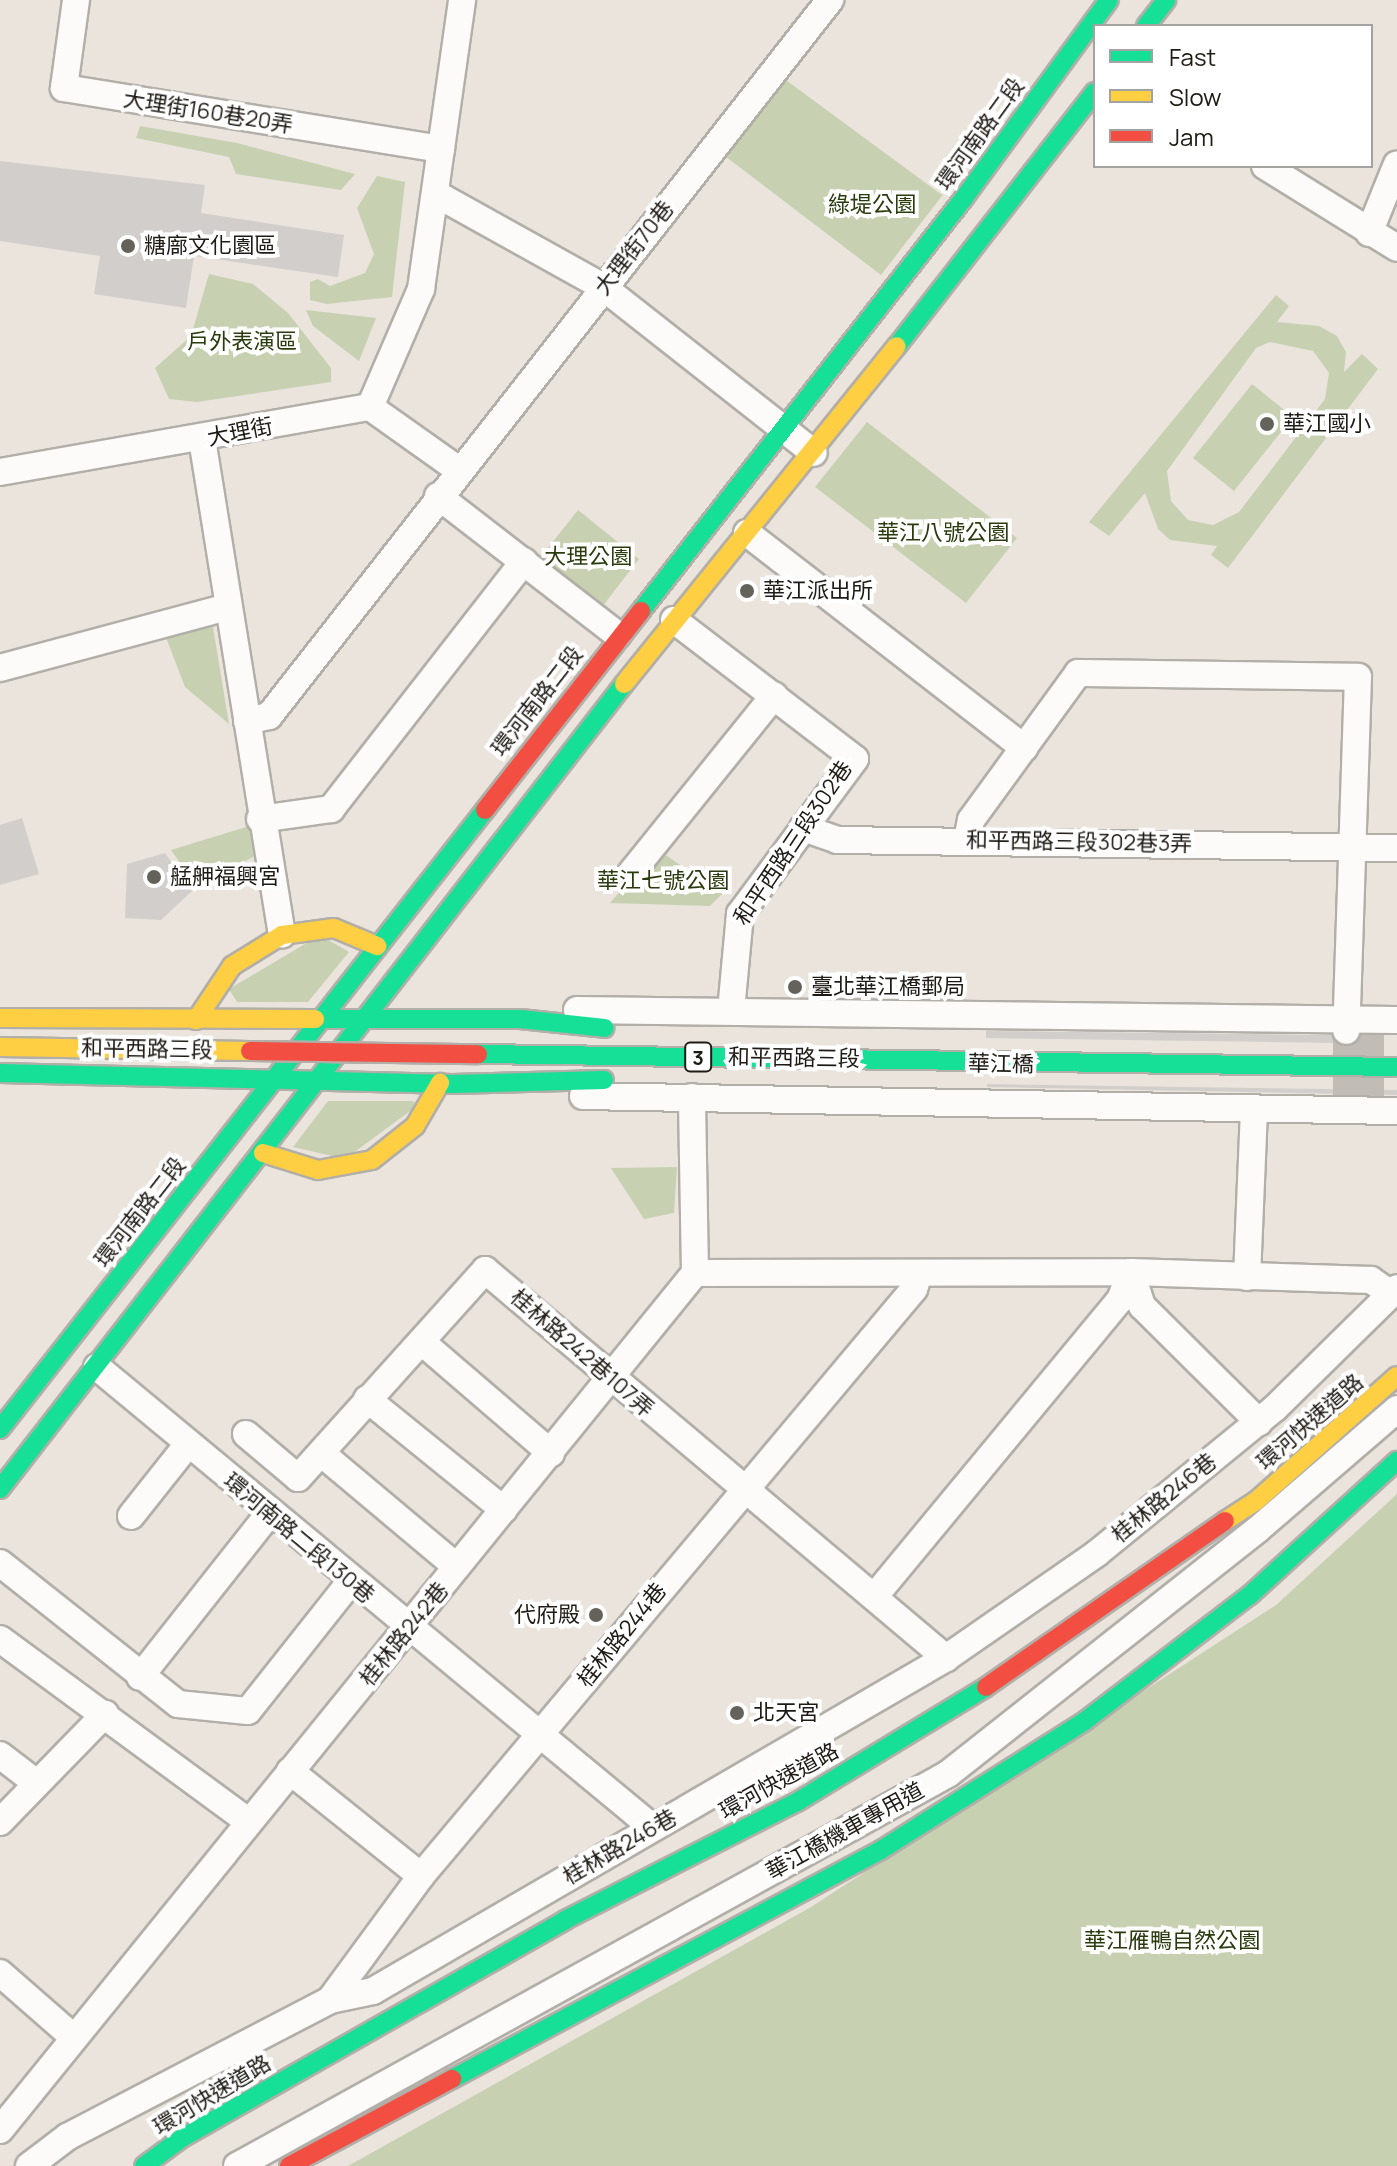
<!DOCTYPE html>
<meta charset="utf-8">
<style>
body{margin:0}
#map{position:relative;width:1397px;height:2166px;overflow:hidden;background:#eae4dd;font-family:Manrope,"Noto Sans TC",sans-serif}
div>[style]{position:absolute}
.green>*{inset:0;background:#c7d1b2}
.building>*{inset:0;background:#d2cecc}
.street-tunnel>*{height:26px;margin-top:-13px;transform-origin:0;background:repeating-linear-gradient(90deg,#c1bcb5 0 26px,transparent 0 39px)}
.roads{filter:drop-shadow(2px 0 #b2aea8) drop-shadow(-2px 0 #b2aea8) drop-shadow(0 2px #b2aea8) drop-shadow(0 -2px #b2aea8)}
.street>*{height:26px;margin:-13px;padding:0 13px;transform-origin:13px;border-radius:13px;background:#fcfbfa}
.fast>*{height:18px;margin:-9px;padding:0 9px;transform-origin:9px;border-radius:9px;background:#16e098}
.slow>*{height:18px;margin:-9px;padding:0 9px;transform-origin:9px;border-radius:9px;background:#ffcf43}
.jam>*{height:18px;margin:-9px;padding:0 9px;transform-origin:9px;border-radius:9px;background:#f24e42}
.bridges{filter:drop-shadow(2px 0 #b2aea8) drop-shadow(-2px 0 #b2aea8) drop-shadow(0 2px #b2aea8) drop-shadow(0 -2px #b2aea8)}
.fast-bridge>*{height:18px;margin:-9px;padding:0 9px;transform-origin:9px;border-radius:9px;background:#16e098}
.slow-bridge>*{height:18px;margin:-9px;padding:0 9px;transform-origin:9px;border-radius:9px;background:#ffcf43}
.jam-bridge>*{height:18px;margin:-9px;padding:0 9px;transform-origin:9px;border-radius:9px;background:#f24e42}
.dots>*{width:22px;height:22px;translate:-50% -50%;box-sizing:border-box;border:4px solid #fff;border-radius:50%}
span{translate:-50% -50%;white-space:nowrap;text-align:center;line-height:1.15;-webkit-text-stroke:8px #fff;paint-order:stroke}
.shield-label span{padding:2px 6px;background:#fff;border:2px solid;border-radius:6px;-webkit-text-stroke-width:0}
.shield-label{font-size:20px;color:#1e1a15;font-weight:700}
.street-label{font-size:22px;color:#1e1a15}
.park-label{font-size:22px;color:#2a3b0e}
.poi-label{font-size:22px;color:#1e1a15}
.left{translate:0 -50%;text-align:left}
.right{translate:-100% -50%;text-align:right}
.legend{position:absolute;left:1093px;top:24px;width:280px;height:144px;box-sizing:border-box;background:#fff;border:2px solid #a5a3a1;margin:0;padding:10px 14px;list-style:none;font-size:24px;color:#1e1a15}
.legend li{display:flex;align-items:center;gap:16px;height:40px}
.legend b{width:40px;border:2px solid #a5a3a1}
</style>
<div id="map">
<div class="green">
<i style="clip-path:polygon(775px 72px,942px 195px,948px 188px,881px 275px,717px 150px)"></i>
<i style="clip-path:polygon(140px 126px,237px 143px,355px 174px,341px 190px,236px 174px,229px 157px,136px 138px)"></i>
<i style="clip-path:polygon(377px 176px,405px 182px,392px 297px,327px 304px,310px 300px,310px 282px,318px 279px,330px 286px,365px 273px,374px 254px,357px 208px)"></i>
<i style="clip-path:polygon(209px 274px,253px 284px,288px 313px,331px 368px,331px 382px,197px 402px,169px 399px,155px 368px,191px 336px)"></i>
<i style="clip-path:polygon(evenodd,1276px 295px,1289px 306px,1277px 322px,1319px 326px,1337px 336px,1346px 352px,1344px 372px,1362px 354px,1378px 369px,1228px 568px,1211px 555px,1217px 546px,1170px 540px,1158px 529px,1145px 493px,1109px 536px,1089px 522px,1276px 295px,1270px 342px,1313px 351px,1329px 373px,1325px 399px,1239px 512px,1213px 525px,1188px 520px,1171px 501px,1167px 471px,1256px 348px,1270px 342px)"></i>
<i style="clip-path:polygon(306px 310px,376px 318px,359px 361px,313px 326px)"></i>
<i style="clip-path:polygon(1252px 384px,1293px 417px,1234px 491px,1193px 458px)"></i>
<i style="clip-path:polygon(867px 422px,1017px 538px,966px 603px,815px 487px)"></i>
<i style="clip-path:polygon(578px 510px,639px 559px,602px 607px,540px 558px)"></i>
<i style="clip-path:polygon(213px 627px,229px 724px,185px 687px,165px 635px)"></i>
<i style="clip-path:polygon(256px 824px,260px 853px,197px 887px,171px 850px)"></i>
<i style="clip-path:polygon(657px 849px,722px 894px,710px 906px,610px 903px)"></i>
<i style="clip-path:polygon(320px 935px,349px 952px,308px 1002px,237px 1002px,229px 989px)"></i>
<i style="clip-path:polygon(328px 1101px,413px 1101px,417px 1106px,345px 1159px,293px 1147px)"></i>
<i style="clip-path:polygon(677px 1167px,674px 1213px,644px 1219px,611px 1168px)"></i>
<i style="clip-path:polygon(1397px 1494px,1397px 2166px,348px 2166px,811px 1907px,1276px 1605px)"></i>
</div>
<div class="building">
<i style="clip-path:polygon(0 161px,205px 185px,201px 213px,344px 235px,338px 277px,194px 256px,186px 308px,94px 294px,100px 256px,0 241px)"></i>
<i style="clip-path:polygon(22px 818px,39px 874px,0 885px,0 825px)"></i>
<i style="clip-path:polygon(165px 853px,192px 891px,161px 920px,125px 918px,127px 864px)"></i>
<i style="clip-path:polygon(986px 1031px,1331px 1035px,1336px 1043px,986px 1038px)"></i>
<i style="clip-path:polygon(987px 1084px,1397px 1090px,1397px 1095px,987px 1087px)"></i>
</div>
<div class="street-tunnel">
<i style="left:1346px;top:1031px;width:69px;rotate:90deg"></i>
<i style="left:1371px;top:1031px;width:70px;rotate:90deg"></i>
</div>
<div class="roads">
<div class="street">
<i style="left:76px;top:0;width:89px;rotate:97.8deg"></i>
<i style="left:64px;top:88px;width:382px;rotate:9.2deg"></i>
<i style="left:1265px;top:166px;width:155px;rotate:31.8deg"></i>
<i style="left:436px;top:194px;width:191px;rotate:29.1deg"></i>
<i style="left:603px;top:287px;width:268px;rotate:38.2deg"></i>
<i style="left:1369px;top:233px;width:74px;rotate:-67.9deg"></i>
<i style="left:370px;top:407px;width:129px;rotate:-66.6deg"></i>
<i style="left:421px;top:289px;width:292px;rotate:-81.9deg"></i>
<i style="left:202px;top:439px;width:502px;rotate:80.84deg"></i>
<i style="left:0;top:472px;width:376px;rotate:-10deg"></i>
<i style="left:370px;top:407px;width:110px;rotate:35.4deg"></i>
<i style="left:438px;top:496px;width:227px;rotate:37.7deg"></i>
<i style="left:747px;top:533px;width:351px;rotate:37.8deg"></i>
<i style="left:674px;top:620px;width:228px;rotate:37.5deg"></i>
<i style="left:855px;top:759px;width:193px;rotate:126.6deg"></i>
<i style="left:740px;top:914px;width:97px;rotate:95.3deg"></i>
<i style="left:0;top:668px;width:235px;rotate:-15deg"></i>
<i style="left:247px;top:721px;width:23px;rotate:-13deg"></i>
<i style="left:269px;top:716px;width:910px;rotate:-51.92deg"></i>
<i style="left:260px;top:819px;width:72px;rotate:-8deg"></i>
<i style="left:331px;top:809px;width:314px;rotate:-52.1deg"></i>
<i style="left:803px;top:828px;width:36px;rotate:19deg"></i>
<i style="left:837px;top:840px;width:560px;rotate:0.82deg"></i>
<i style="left:967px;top:840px;width:20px;rotate:-79deg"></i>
<i style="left:971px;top:820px;width:182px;rotate:-53.9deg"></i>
<i style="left:1078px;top:673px;width:280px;rotate:0.8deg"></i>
<i style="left:1358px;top:677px;width:354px;rotate:91.9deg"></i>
<i style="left:631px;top:873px;width:228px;rotate:-51.1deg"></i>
<i style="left:577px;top:1010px;width:820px;rotate:0.7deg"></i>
<i style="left:583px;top:1096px;width:814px;rotate:1.06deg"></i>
<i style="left:1131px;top:1272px;width:36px;rotate:72deg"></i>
<i style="left:1142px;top:1306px;width:165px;rotate:44.8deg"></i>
<i style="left:695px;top:1273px;width:436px;rotate:-0.1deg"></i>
<i style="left:1131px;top:1272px;width:240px;rotate:1.9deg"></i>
<i style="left:1371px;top:1280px;width:24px;rotate:35deg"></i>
<i style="left:1247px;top:1277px;width:169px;rotate:-87.6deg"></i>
<i style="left:423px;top:1343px;width:169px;rotate:40.7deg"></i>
<i style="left:97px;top:1367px;width:722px;rotate:39.66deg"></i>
<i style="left:367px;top:1399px;width:176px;rotate:39deg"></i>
<i style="left:246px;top:1434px;width:68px;rotate:40.2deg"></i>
<i style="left:298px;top:1478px;width:280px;rotate:-48deg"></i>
<i style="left:485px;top:1270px;width:603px;rotate:40.09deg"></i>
<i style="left:321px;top:1453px;width:177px;rotate:40deg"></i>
<i style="left:131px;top:1516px;width:92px;rotate:-51.6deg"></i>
<i style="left:0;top:1563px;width:227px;rotate:38.4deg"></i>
<i style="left:178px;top:1704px;width:70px;rotate:5.7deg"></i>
<i style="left:248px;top:1711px;width:166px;rotate:-51.6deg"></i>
<i style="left:874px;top:1597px;width:386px;rotate:-50.4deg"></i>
<i style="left:1120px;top:1300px;width:30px;rotate:-69deg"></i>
<i style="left:0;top:1639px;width:309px;rotate:36.3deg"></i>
<i style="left:140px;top:1677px;width:206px;rotate:-51.7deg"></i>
<i style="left:0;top:1755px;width:44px;rotate:37.6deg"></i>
<i style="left:290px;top:1771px;width:168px;rotate:38.7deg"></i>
<i style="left:0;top:1822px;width:151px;rotate:-45.8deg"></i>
<i style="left:0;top:1973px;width:96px;rotate:41.2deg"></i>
<i style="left:330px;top:2000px;width:154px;rotate:-53.7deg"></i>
<i style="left:421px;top:1876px;width:767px;rotate:-49.97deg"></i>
<i style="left:914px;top:1289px;width:16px;rotate:-72deg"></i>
<i style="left:0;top:2130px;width:1103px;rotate:-50.96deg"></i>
<i style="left:695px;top:1273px;width:176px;rotate:-91deg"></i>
<i style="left:29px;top:2166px;width:48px;rotate:-37.3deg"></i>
<i style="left:67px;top:2137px;width:297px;rotate:-27.5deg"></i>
<i style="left:330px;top:2000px;width:44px;rotate:-11.8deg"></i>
<i style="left:373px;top:1991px;width:663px;rotate:-30.16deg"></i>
<i style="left:946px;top:1658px;width:183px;rotate:-34.7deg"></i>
<i style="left:1096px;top:1554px;width:231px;rotate:-39.2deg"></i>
<i style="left:1275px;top:1408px;width:171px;rotate:-44.5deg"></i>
<i style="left:237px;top:2166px;width:812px;rotate:-28.87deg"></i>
<i style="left:948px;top:1774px;width:394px;rotate:-38.3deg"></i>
<i style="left:1257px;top:1530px;width:185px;rotate:-40.8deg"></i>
</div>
<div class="fast">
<i style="left:1146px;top:26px;width:33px;rotate:-52deg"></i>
<i style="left:897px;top:346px;width:322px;rotate:-52.1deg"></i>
<i style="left:641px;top:611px;width:524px;rotate:-51.97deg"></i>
<i style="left:964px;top:198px;width:245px;rotate:-53.8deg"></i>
<i style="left:315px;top:1019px;width:205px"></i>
<i style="left:520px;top:1019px;width:85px;rotate:6deg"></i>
<i style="left:0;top:1073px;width:453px;rotate:1.4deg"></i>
<i style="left:453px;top:1084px;width:151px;rotate:-1.5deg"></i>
<i style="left:0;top:1429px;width:786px;rotate:-51.92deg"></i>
<i style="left:0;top:1489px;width:1019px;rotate:-52.22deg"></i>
<i style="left:452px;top:2079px;width:486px;rotate:-28.1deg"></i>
<i style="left:881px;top:1850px;width:241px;rotate:-32.3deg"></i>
<i style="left:1085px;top:1721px;width:208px;rotate:-37.4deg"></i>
<i style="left:1250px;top:1595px;width:199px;rotate:-42.4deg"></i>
<i style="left:144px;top:2166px;width:47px;rotate:-36.4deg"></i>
<i style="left:182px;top:2138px;width:441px;rotate:-29.6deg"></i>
<i style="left:565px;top:1920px;width:260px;rotate:-27deg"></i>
<i style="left:797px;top:1802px;width:221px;rotate:-31.3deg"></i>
</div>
<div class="slow">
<i style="left:624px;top:684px;width:434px;rotate:-51.1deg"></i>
<i style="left:0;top:1018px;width:315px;rotate:0.2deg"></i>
<i style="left:196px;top:1020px;width:65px;rotate:-56.3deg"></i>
<i style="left:232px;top:966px;width:59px;rotate:-31.8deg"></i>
<i style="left:282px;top:935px;width:52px;rotate:-7.7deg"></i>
<i style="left:334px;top:928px;width:47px;rotate:22.7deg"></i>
<i style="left:263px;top:1153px;width:58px;rotate:17.2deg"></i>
<i style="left:318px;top:1170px;width:55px;rotate:-10.5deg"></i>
<i style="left:372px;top:1160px;width:55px;rotate:-38.3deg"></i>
<i style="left:415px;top:1126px;width:50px;rotate:-59.8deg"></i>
<i style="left:1225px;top:1521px;width:37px;rotate:-33deg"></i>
<i style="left:1256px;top:1501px;width:188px;rotate:-41.6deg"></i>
</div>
<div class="jam">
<i style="left:485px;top:810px;width:253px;rotate:-51.9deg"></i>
<i style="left:986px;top:1687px;width:291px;rotate:-34.8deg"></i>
<i style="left:289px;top:2166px;width:185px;rotate:-28.1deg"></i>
</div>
</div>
<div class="bridges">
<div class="fast-bridge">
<i style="left:478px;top:1054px;width:919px;rotate:0.81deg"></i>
</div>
<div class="slow-bridge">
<i style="left:0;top:1047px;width:250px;rotate:0.9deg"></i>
</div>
<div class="jam-bridge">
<i style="left:250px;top:1051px;width:228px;rotate:0.8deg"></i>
</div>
</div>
<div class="dots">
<i style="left:128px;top:246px;background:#65615b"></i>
<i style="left:1267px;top:424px;background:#65615b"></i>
<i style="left:747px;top:591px;background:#65615b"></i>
<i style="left:154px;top:877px;background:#65615b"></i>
<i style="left:795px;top:987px;background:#65615b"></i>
<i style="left:596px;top:1615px;background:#65615b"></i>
<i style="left:737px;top:1713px;background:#65615b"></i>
</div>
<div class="shield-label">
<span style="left:698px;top:1057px">3</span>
</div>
<div class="street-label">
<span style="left:208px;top:112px;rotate:9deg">大理街160巷20弄</span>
<span style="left:980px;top:134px;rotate:-54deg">環河南路二段</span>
<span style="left:634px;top:248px;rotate:-52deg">大理街70巷</span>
<span style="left:240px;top:432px;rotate:-11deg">大理街</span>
<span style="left:537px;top:701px;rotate:-52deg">環河南路二段</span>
<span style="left:1079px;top:842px;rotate:1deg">和平西路三段302巷3弄</span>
<span style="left:793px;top:843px;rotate:-56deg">和平西路三段302巷</span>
<span style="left:147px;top:1049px;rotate:1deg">和平西路三段</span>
<span style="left:794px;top:1058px;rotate:1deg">和平西路三段</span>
<span style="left:1001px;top:1064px;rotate:1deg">華江橋</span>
<span style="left:140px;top:1212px;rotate:-52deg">環河南路二段</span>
<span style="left:582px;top:1353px;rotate:41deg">桂林路242巷107弄</span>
<span style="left:1310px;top:1422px;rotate:-41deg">環河快速道路</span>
<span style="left:1164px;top:1498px;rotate:-39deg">桂林路246巷</span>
<span style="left:299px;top:1538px;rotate:40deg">環河南路二段130巷</span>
<span style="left:404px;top:1634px;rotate:-51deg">桂林路242巷</span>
<span style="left:622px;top:1635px;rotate:-51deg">桂林路244巷</span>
<span style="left:779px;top:1781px;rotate:-29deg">環河快速道路</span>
<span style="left:845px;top:1831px;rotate:-29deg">華江橋機車專用道</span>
<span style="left:620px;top:1847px;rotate:-30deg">桂林路246巷</span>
<span style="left:212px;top:2095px;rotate:-31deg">環河快速道路</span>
</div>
<div class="park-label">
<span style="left:872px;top:205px">綠堤公園</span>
<span style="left:242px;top:342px">戶外表演區</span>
<span style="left:943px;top:533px">華江八號公園</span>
<span style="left:588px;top:557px">大理公園</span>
<span style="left:663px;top:881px">華江七號公園</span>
<span style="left:1172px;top:1941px">華江雁鴨自然公園</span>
</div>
<div class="poi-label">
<span class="left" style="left:144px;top:246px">糖廍文化園區</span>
<span class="left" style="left:1283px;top:424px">華江國小</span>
<span class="left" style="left:763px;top:591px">華江派出所</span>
<span class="left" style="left:170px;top:877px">艋舺福興宮</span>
<span class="left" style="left:811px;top:987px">臺北華江橋郵局</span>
<span class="right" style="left:580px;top:1615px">代府殿</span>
<span class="left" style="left:753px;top:1713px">北天宮</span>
</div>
<ul class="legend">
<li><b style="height:10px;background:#16e098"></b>Fast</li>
<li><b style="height:10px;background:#ffcf43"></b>Slow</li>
<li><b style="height:10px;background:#f24e42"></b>Jam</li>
</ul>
</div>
